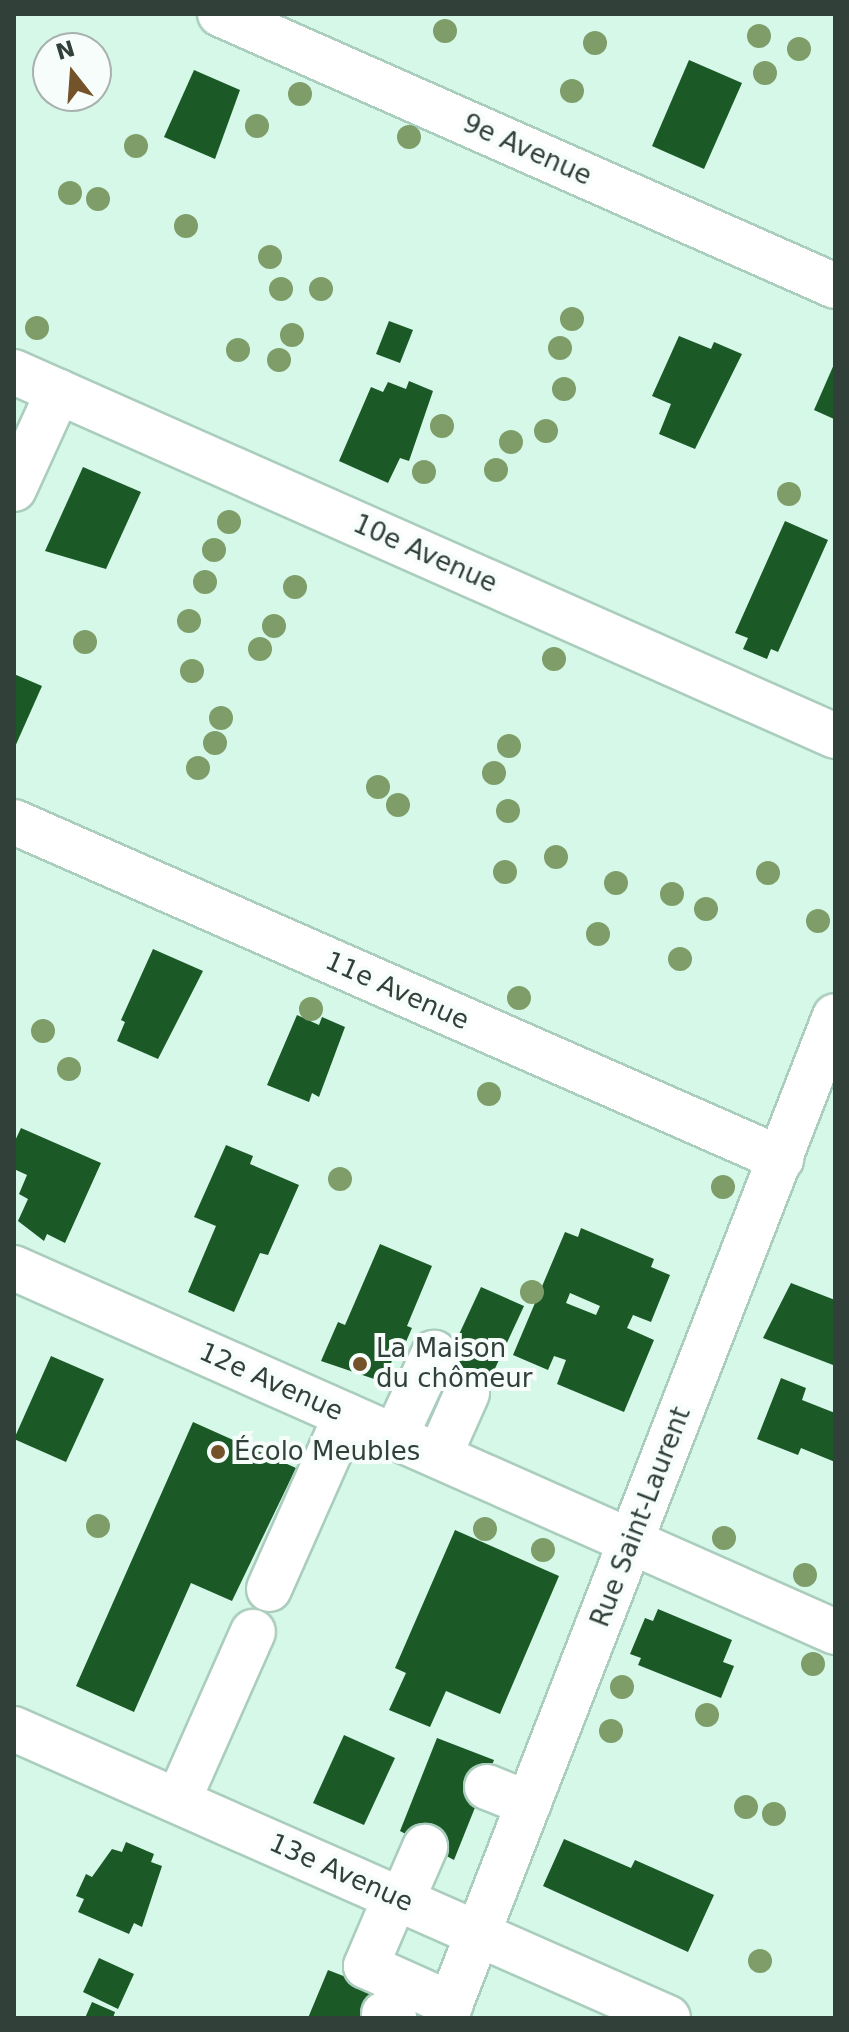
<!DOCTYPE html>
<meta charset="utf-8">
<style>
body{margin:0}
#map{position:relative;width:849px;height:2032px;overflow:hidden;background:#d5f8e8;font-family:"DejaVu Sans",sans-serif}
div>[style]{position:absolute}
.building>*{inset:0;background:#1b5927}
.roads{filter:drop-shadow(2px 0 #abcdbe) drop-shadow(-2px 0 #abcdbe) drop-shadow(0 2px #abcdbe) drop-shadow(0 -2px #abcdbe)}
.minor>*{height:44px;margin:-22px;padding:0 22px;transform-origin:22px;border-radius:22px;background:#fff}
.trees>*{width:24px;height:24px;margin:-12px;border-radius:50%;background:#7f9d68}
.dots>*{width:22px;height:22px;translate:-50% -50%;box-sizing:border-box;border:4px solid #f6fdfa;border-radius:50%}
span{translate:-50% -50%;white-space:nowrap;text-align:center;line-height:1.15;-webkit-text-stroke:8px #f6fdfa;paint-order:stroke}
.street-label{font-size:26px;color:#32403a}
.poi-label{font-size:26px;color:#32403a}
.left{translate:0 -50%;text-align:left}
.frame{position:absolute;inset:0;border:16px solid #32403a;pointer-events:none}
.north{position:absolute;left:32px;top:32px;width:80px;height:80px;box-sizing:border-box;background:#f6fdfa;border:2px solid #a8b1ad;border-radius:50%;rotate:343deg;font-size:22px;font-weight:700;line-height:32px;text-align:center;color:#32403a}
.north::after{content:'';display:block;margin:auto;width:28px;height:36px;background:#74532a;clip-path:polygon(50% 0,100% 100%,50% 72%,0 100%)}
</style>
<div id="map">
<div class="building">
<i style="clip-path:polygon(689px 60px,742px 83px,704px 169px,652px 146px)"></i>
<i style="clip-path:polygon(194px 70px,240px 90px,215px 159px,164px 137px)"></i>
<i style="clip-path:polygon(389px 321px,413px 330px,400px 363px,376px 354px)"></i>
<i style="clip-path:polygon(679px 336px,711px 349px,714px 342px,742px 354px,695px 449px,659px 434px,671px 404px,652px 396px)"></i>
<i style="clip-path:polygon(835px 362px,835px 417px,834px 419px,814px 410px)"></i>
<i style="clip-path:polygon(409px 381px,433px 391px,409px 461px,400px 458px,388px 483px,339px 461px,371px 387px,383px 392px,388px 382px,406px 389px)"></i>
<i style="clip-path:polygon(83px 467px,141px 492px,106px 569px,45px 551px)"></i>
<i style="clip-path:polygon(785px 521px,828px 540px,778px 652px,771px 649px,767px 659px,743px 649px,748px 638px,735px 633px)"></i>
<i style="clip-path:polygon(14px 674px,42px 686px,14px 749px)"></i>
<i style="clip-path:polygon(153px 949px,203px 971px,158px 1059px,117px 1041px,125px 1022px,121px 1020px)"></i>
<i style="clip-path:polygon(297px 1015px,319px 1025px,322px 1017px,345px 1027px,319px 1097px,312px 1093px,309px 1102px,267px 1085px)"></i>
<i style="clip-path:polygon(21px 1128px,101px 1163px,65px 1243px,47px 1234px,44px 1241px,18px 1221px,28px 1199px,19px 1194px,27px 1175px,14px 1169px,14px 1143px)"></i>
<i style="clip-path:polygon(226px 1145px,253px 1156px,250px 1164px,299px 1185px,268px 1255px,260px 1253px,234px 1312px,188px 1292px,216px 1226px,194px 1217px)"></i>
<i style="clip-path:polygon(evenodd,581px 1228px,654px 1259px,651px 1267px,670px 1275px,651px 1322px,633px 1315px,627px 1328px,654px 1340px,624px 1412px,557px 1384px,566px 1360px,554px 1356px,548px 1370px,513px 1355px,565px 1232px,578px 1237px,581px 1228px,570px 1293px,600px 1306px,596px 1315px,566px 1303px,570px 1293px)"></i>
<i style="clip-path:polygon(380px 1244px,432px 1266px,407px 1326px,412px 1328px,405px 1344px,400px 1342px,383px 1382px,321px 1361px,338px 1322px,345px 1325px)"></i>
<i style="clip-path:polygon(791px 1283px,835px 1300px,833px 1365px,763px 1338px)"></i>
<i style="clip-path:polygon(481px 1287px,524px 1306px,485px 1390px,442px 1371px)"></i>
<i style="clip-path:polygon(51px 1356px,104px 1379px,66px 1462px,14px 1439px)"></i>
<i style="clip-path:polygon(781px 1378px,806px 1388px,802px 1400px,835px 1413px,835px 1462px,801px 1448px,798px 1455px,757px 1439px)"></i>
<i style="clip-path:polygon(193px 1422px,296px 1468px,232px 1601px,191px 1583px,134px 1712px,76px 1686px)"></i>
<i style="clip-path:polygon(455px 1530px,559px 1576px,500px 1714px,446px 1691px,430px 1727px,389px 1710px,406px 1673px,395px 1668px)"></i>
<i style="clip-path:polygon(658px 1609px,732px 1640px,723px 1662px,734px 1666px,721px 1698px,638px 1665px,641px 1658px,630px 1654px,645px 1618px,653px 1621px)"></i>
<i style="clip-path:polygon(344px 1735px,395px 1758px,364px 1825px,313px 1803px)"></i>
<i style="clip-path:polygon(437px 1738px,494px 1760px,454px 1860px,400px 1831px)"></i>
<i style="clip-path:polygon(564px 1839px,631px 1868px,635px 1860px,714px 1895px,688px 1952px,543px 1886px)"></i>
<i style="clip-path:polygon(126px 1842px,154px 1854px,151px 1862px,162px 1866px,142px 1927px,134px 1923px,129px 1934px,78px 1912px,84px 1899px,76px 1896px,86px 1874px,92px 1877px,112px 1849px,122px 1852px)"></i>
<i style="clip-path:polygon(99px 1958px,134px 1974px,118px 2009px,83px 1992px)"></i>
<i style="clip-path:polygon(328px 1970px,392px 1995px,383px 2018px,308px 2018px)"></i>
<i style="clip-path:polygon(92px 2002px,115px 2012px,113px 2018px,85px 2018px)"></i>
</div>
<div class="roads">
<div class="minor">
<i style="left:220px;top:14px;width:672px;rotate:23.86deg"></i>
<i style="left:14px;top:372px;width:898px;rotate:23.91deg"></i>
<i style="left:14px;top:489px;width:107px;rotate:-65.6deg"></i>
<i style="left:14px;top:822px;width:838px;rotate:23.72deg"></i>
<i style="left:14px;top:1268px;width:898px;rotate:23.91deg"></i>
<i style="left:395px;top:1437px;width:93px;rotate:-65.1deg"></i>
<i style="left:439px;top:1456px;width:69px;rotate:-66deg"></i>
<i style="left:269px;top:1589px;width:190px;rotate:-66.1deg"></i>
<i style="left:14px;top:1729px;width:715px;rotate:23.84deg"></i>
<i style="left:487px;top:1787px;width:45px;rotate:22deg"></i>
<i style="left:178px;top:1801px;width:185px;rotate:-66.1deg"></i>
<i style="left:395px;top:1898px;width:74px;rotate:113.1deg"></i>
<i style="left:366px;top:1966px;width:93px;rotate:24.1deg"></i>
<i style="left:402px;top:1900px;width:58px;rotate:-66.5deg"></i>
<i style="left:384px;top:2014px;width:11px;rotate:22deg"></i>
<i style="left:445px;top:2018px;width:1075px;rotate:-68.73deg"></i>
</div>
</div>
<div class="trees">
<i style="left:445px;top:31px"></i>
<i style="left:759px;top:36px"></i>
<i style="left:595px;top:43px"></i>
<i style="left:799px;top:49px"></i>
<i style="left:765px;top:73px"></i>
<i style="left:572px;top:91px"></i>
<i style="left:300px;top:94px"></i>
<i style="left:257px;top:126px"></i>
<i style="left:409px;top:137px"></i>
<i style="left:136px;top:146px"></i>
<i style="left:70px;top:193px"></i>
<i style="left:98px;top:199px"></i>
<i style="left:186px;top:226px"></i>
<i style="left:270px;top:257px"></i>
<i style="left:281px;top:289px"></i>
<i style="left:321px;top:289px"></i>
<i style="left:572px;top:319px"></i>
<i style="left:37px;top:328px"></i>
<i style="left:292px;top:335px"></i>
<i style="left:560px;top:348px"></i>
<i style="left:238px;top:350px"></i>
<i style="left:279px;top:360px"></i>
<i style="left:564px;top:389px"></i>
<i style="left:442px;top:426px"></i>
<i style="left:546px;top:431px"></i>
<i style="left:511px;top:442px"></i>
<i style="left:496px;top:470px"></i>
<i style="left:424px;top:472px"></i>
<i style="left:789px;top:494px"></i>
<i style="left:229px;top:522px"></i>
<i style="left:214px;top:550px"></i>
<i style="left:205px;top:582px"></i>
<i style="left:295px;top:587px"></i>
<i style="left:189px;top:621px"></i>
<i style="left:274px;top:626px"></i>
<i style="left:85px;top:642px"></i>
<i style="left:260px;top:649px"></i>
<i style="left:554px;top:659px"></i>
<i style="left:192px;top:671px"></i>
<i style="left:221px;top:718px"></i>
<i style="left:215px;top:743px"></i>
<i style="left:509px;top:746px"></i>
<i style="left:198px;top:768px"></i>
<i style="left:494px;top:773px"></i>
<i style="left:378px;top:787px"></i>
<i style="left:398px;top:805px"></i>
<i style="left:508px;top:811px"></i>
<i style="left:556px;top:857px"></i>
<i style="left:505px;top:872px"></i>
<i style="left:768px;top:873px"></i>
<i style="left:616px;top:883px"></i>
<i style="left:672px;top:894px"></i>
<i style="left:706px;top:909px"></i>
<i style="left:818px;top:921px"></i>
<i style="left:598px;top:934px"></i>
<i style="left:680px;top:959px"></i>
<i style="left:519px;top:998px"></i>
<i style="left:311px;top:1009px"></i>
<i style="left:43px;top:1031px"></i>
<i style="left:69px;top:1069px"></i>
<i style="left:489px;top:1094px"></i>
<i style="left:340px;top:1179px"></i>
<i style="left:723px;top:1187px"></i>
<i style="left:532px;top:1292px"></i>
<i style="left:98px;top:1526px"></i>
<i style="left:485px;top:1529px"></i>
<i style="left:724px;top:1538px"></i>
<i style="left:543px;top:1550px"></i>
<i style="left:805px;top:1575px"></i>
<i style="left:813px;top:1664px"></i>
<i style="left:622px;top:1687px"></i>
<i style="left:707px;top:1715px"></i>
<i style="left:611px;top:1731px"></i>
<i style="left:746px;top:1807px"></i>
<i style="left:774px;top:1814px"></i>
<i style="left:760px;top:1961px"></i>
</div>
<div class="dots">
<i style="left:360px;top:1364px;background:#74532a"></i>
<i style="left:218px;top:1452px;background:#74532a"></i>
</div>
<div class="street-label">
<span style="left:527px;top:150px;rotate:24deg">9e Avenue</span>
<span style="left:425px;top:554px;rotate:24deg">10e Avenue</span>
<span style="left:397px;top:991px;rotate:24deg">11e Avenue</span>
<span style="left:271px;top:1382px;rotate:24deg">12e Avenue</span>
<span style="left:641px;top:1517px;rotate:-69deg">Rue Saint-Laurent</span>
<span style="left:341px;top:1873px;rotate:24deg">13e Avenue</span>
</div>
<div class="poi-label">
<span class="left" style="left:376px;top:1364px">La Maison<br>du chômeur</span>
<span class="left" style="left:234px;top:1452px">Écolo Meubles</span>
</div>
<div class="frame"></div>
<div class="north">N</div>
</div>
